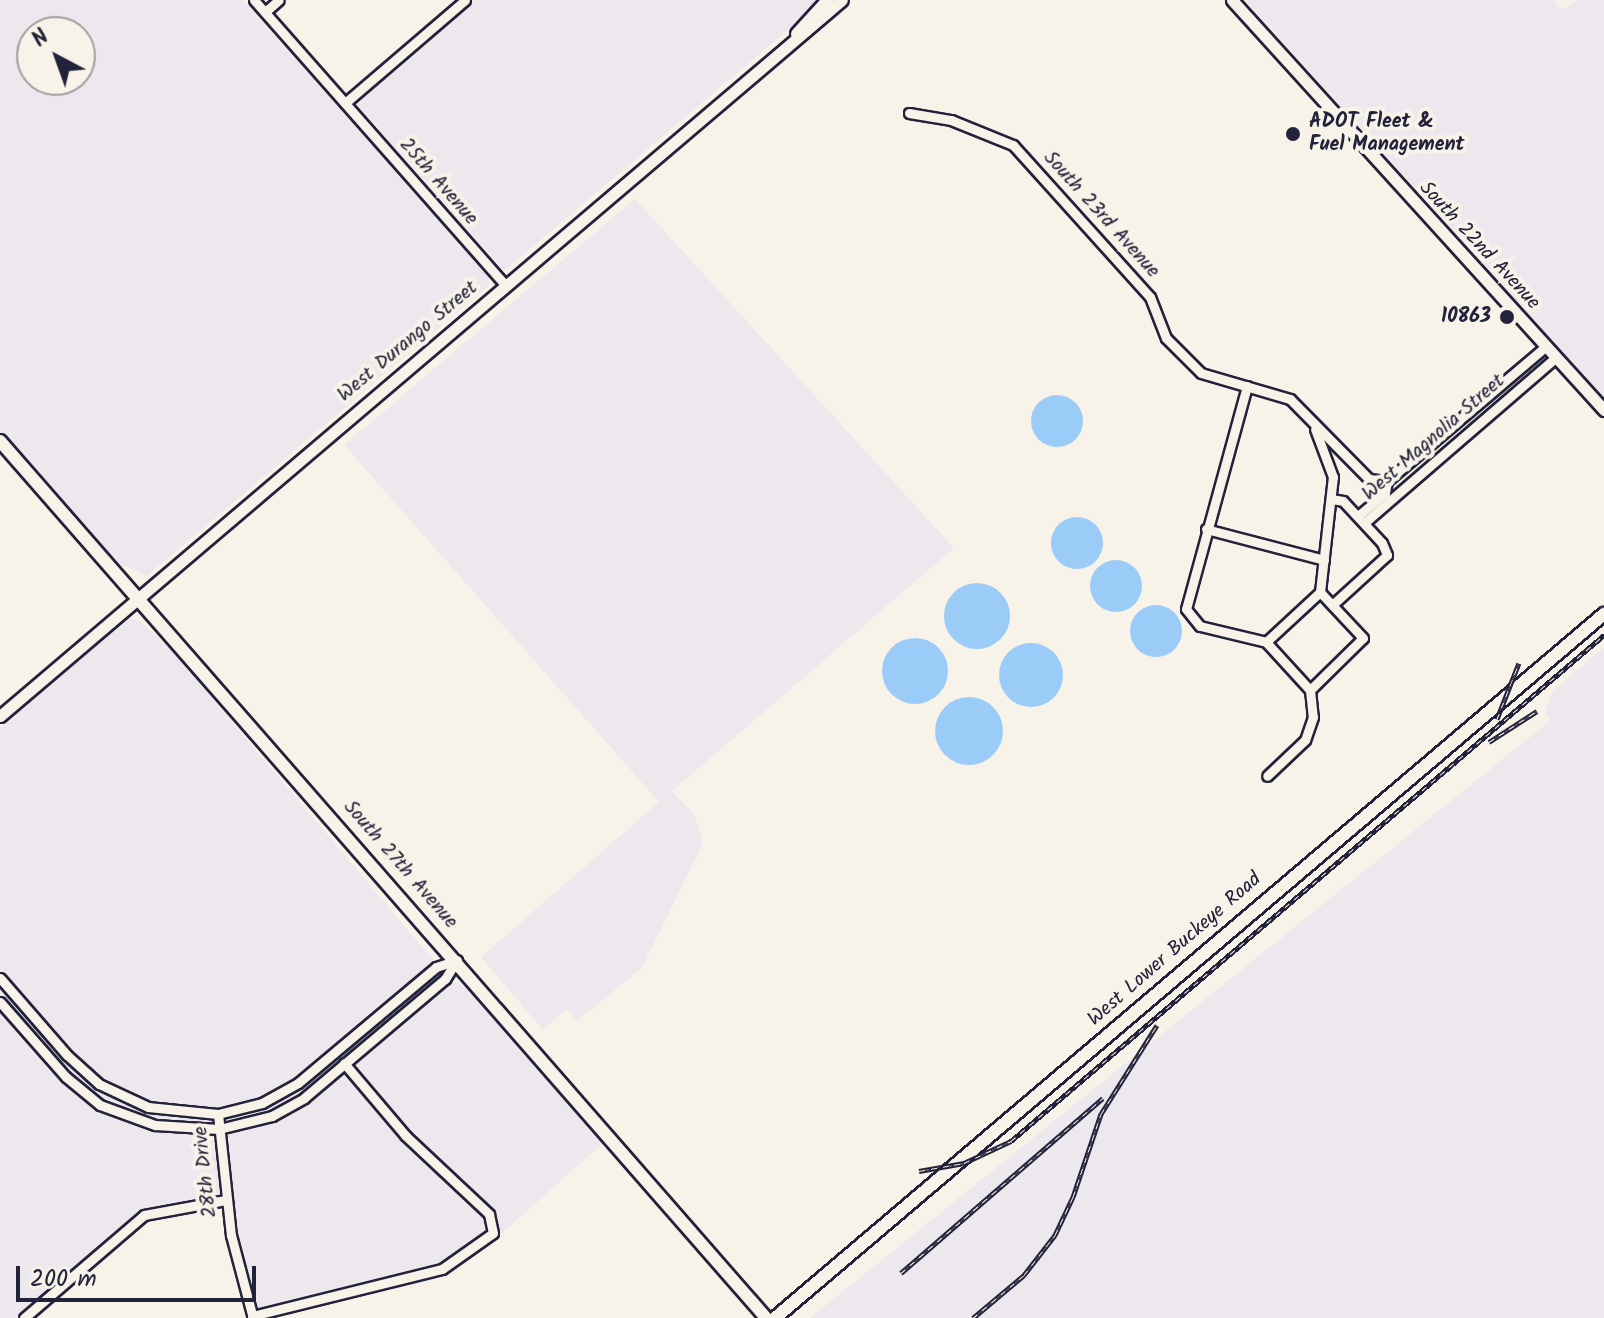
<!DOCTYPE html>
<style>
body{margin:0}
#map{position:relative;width:1604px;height:1318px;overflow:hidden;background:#f7f3e8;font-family:Kalam,sans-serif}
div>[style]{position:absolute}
.built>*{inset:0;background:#ece8ed}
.water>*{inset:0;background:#9bccf8}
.round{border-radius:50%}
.roads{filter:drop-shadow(2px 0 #22223b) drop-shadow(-2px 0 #22223b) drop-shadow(0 2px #22223b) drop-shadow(0 -2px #22223b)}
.minor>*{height:9px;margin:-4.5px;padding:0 4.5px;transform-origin:4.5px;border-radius:4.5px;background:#f7f3e8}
.tertiary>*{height:11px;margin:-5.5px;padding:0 5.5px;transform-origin:5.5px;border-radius:5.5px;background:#f7f3e8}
.secondary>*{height:12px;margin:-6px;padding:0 6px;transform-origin:6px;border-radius:6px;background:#f7f3e8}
.rail>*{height:5px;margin-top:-2.5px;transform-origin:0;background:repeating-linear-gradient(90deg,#f7f3e8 0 6px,#22223b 0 12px);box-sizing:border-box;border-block:2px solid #22223b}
.dots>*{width:22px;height:22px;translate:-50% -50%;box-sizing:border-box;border:4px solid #f7f3e8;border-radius:50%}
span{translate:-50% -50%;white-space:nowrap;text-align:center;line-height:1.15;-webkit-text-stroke:8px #f7f3e8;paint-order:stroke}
.poi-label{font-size:20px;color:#22223b;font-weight:700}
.left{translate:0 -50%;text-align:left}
.right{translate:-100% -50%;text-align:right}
.street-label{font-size:20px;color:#22223b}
.north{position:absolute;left:16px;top:16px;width:80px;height:80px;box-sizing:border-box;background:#f7f3e8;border:2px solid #a29fa3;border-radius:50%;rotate:319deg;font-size:22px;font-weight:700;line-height:32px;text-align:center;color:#22223b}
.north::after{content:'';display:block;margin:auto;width:28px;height:36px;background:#22223b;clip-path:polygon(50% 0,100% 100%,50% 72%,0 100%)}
.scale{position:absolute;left:16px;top:1266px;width:240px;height:36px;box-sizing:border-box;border:4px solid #22223b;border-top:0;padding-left:10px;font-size:24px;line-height:28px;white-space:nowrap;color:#22223b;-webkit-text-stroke:6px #f7f3e8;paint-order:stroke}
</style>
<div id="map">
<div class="built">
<i style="clip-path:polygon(evenodd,0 0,243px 0,489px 277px,489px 285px,147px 576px,114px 561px,0 432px,0 0,32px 32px,80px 32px,80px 80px,32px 80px,32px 32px)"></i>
<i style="clip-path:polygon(475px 0,823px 0,504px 271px,357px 104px)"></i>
<i style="clip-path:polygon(1245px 0,1553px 0,1563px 10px,1576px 0,1604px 0,1604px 397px)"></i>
<i style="clip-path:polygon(635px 199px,954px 548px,672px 791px,694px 814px,703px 843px,642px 968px,577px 1021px,567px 1009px,543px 1030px,481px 957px,659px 802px,344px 445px)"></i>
<i style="clip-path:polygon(126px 619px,140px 620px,173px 652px,451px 981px,470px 988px,602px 1144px,484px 1249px,452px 1271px,430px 1281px,261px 1318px,247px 1274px,232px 1193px,146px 1208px,15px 1318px,0 1318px,0 727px)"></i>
<i style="clip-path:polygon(1604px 647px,1604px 1318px,810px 1318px,1550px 721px,1545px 712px,1552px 692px)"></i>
</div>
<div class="water">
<i class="round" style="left:1031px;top:395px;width:52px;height:52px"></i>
<i class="round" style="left:1051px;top:517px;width:52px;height:52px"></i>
<i class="round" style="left:1090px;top:560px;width:52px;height:52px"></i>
<i class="round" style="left:944px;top:583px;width:66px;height:66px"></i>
<i class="round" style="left:1130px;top:605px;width:52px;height:52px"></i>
<i class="round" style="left:882px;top:638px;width:66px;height:66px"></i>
<i class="round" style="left:999px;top:643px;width:64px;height:64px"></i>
<i class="round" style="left:935px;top:697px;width:68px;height:68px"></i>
</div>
<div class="roads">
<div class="minor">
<i style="left:254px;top:0;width:378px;rotate:48.6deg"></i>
<i style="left:265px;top:12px;width:18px;rotate:-41deg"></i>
<i style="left:345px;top:103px;width:158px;rotate:-40.6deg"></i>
<i style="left:909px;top:113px;width:43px;rotate:9.5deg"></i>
<i style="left:951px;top:120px;width:67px;rotate:22deg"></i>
<i style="left:1013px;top:145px;width:205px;rotate:48deg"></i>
<i style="left:1150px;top:297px;width:44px;rotate:68.7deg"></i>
<i style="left:1166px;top:338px;width:49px;rotate:45deg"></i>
<i style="left:1201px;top:373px;width:93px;rotate:16.3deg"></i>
<i style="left:1290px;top:399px;width:112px;rotate:45.4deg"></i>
<i style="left:1369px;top:479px;width:18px;rotate:6deg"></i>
<i style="left:1247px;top:386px;width:231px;rotate:105.3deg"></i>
<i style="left:1186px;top:609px;width:22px;rotate:51deg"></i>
<i style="left:1200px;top:626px;width:68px;rotate:13.6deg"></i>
<i style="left:1266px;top:642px;width:65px;rotate:47.5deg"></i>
<i style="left:1310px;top:690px;width:27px;rotate:84deg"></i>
<i style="left:1313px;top:717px;width:24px;rotate:109deg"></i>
<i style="left:1305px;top:740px;width:52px;rotate:136.5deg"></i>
<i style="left:1331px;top:499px;width:12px;rotate:9deg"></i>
<i style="left:1343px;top:501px;width:57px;rotate:47.1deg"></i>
<i style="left:1382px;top:543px;width:13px;rotate:67deg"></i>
<i style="left:1387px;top:555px;width:74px;rotate:137.7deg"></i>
<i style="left:1358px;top:516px;width:35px;rotate:-40deg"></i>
<i style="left:1385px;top:493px;width:12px;rotate:-81deg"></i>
<i style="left:1387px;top:481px;width:209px;rotate:-40.3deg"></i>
<i style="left:1364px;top:523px;width:254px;rotate:-40.8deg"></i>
<i style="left:1206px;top:529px;width:122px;rotate:14.7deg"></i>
<i style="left:1266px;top:642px;width:74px;rotate:-42.8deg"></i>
<i style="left:1320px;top:592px;width:116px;rotate:-83.6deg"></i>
<i style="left:1333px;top:477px;width:51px;rotate:-110.6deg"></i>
<i style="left:1310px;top:690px;width:74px;rotate:-44.5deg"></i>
<i style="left:1363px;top:638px;width:63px;rotate:-133.1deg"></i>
<i style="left:0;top:978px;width:102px;rotate:49deg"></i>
<i style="left:67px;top:1055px;width:43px;rotate:42.2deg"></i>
<i style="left:99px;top:1084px;width:54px;rotate:25.1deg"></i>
<i style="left:148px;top:1107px;width:70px;rotate:5.7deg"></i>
<i style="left:218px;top:1114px;width:45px;rotate:-14deg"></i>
<i style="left:262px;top:1103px;width:41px;rotate:-29.1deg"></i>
<i style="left:298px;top:1083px;width:180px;rotate:-40deg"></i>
<i style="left:436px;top:967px;width:22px;rotate:-18deg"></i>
<i style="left:0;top:1002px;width:100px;rotate:48.7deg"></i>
<i style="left:66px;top:1077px;width:44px;rotate:39.5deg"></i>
<i style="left:100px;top:1105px;width:59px;rotate:20deg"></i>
<i style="left:155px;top:1125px;width:64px;rotate:3.6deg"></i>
<i style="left:219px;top:1129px;width:55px;rotate:-13.8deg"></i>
<i style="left:272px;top:1116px;width:37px;rotate:-29deg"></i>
<i style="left:304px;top:1098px;width:185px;rotate:-40.2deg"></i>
<i style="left:445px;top:979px;width:22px;rotate:-58deg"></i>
<i style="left:218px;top:1114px;width:122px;rotate:83.9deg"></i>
<i style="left:231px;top:1235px;width:86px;rotate:75.2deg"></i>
<i style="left:252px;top:1316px;width:196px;rotate:-13.9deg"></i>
<i style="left:442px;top:1269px;width:62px;rotate:-35.2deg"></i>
<i style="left:493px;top:1233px;width:19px;rotate:-102deg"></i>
<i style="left:489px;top:1214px;width:115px;rotate:-136.8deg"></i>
<i style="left:405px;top:1135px;width:94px;rotate:-130.3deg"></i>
<i style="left:24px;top:1318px;width:158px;rotate:-40.6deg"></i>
<i style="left:144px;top:1215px;width:83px;rotate:-10.4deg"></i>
</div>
<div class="tertiary">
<i style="left:1232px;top:0;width:554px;rotate:47.78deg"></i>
<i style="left:0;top:716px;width:1105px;rotate:-40.38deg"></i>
</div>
<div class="secondary">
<i style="left:797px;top:34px;width:46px;rotate:-47.6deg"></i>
<i style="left:0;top:441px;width:1164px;rotate:48.86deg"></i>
<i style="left:775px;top:1318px;width:1088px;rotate:-40.34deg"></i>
</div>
</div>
<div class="rail">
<i style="left:1497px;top:719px;width:60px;rotate:-68.6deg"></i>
<i style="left:1489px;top:742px;width:57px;rotate:-32.9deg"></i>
<i style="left:919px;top:1171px;width:46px;rotate:-10.1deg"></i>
<i style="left:964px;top:1163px;width:52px;rotate:-25.1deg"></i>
<i style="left:1011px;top:1141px;width:780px;rotate:-40.47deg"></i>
<i style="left:901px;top:1273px;width:267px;rotate:-40.9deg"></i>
<i style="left:973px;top:1318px;width:67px;rotate:-40.1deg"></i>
<i style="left:1024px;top:1275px;width:51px;rotate:-52.2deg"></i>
<i style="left:1055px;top:1235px;width:42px;rotate:-64.7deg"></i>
<i style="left:1073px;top:1197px;width:88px;rotate:-71.4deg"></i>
<i style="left:1101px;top:1114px;width:105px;rotate:-57.8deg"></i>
</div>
<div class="dots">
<i style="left:1293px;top:134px;background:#22223b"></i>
<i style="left:1507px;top:317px;background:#22223b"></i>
</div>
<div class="poi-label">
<span class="left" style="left:1309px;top:134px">ADOT Fleet &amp;<br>Fuel Management</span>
<span class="right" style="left:1491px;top:317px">10863</span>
</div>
<div class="street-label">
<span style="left:438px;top:182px;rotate:49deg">25th Avenue</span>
<span style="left:1101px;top:215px;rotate:48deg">South 23rd Avenue</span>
<span style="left:1479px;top:246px;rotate:47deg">South 22nd Avenue</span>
<span style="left:408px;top:342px;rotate:-40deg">West Durango Street</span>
<span style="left:1434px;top:438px;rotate:-41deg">West Magnolia Street</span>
<span style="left:400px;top:865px;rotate:49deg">South 27th Avenue</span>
<span style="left:1175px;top:950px;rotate:-41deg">West Lower Buckeye Road</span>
<span style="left:206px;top:1172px;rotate:-96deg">28th Drive</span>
</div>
<div class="north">N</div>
<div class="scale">200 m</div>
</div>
